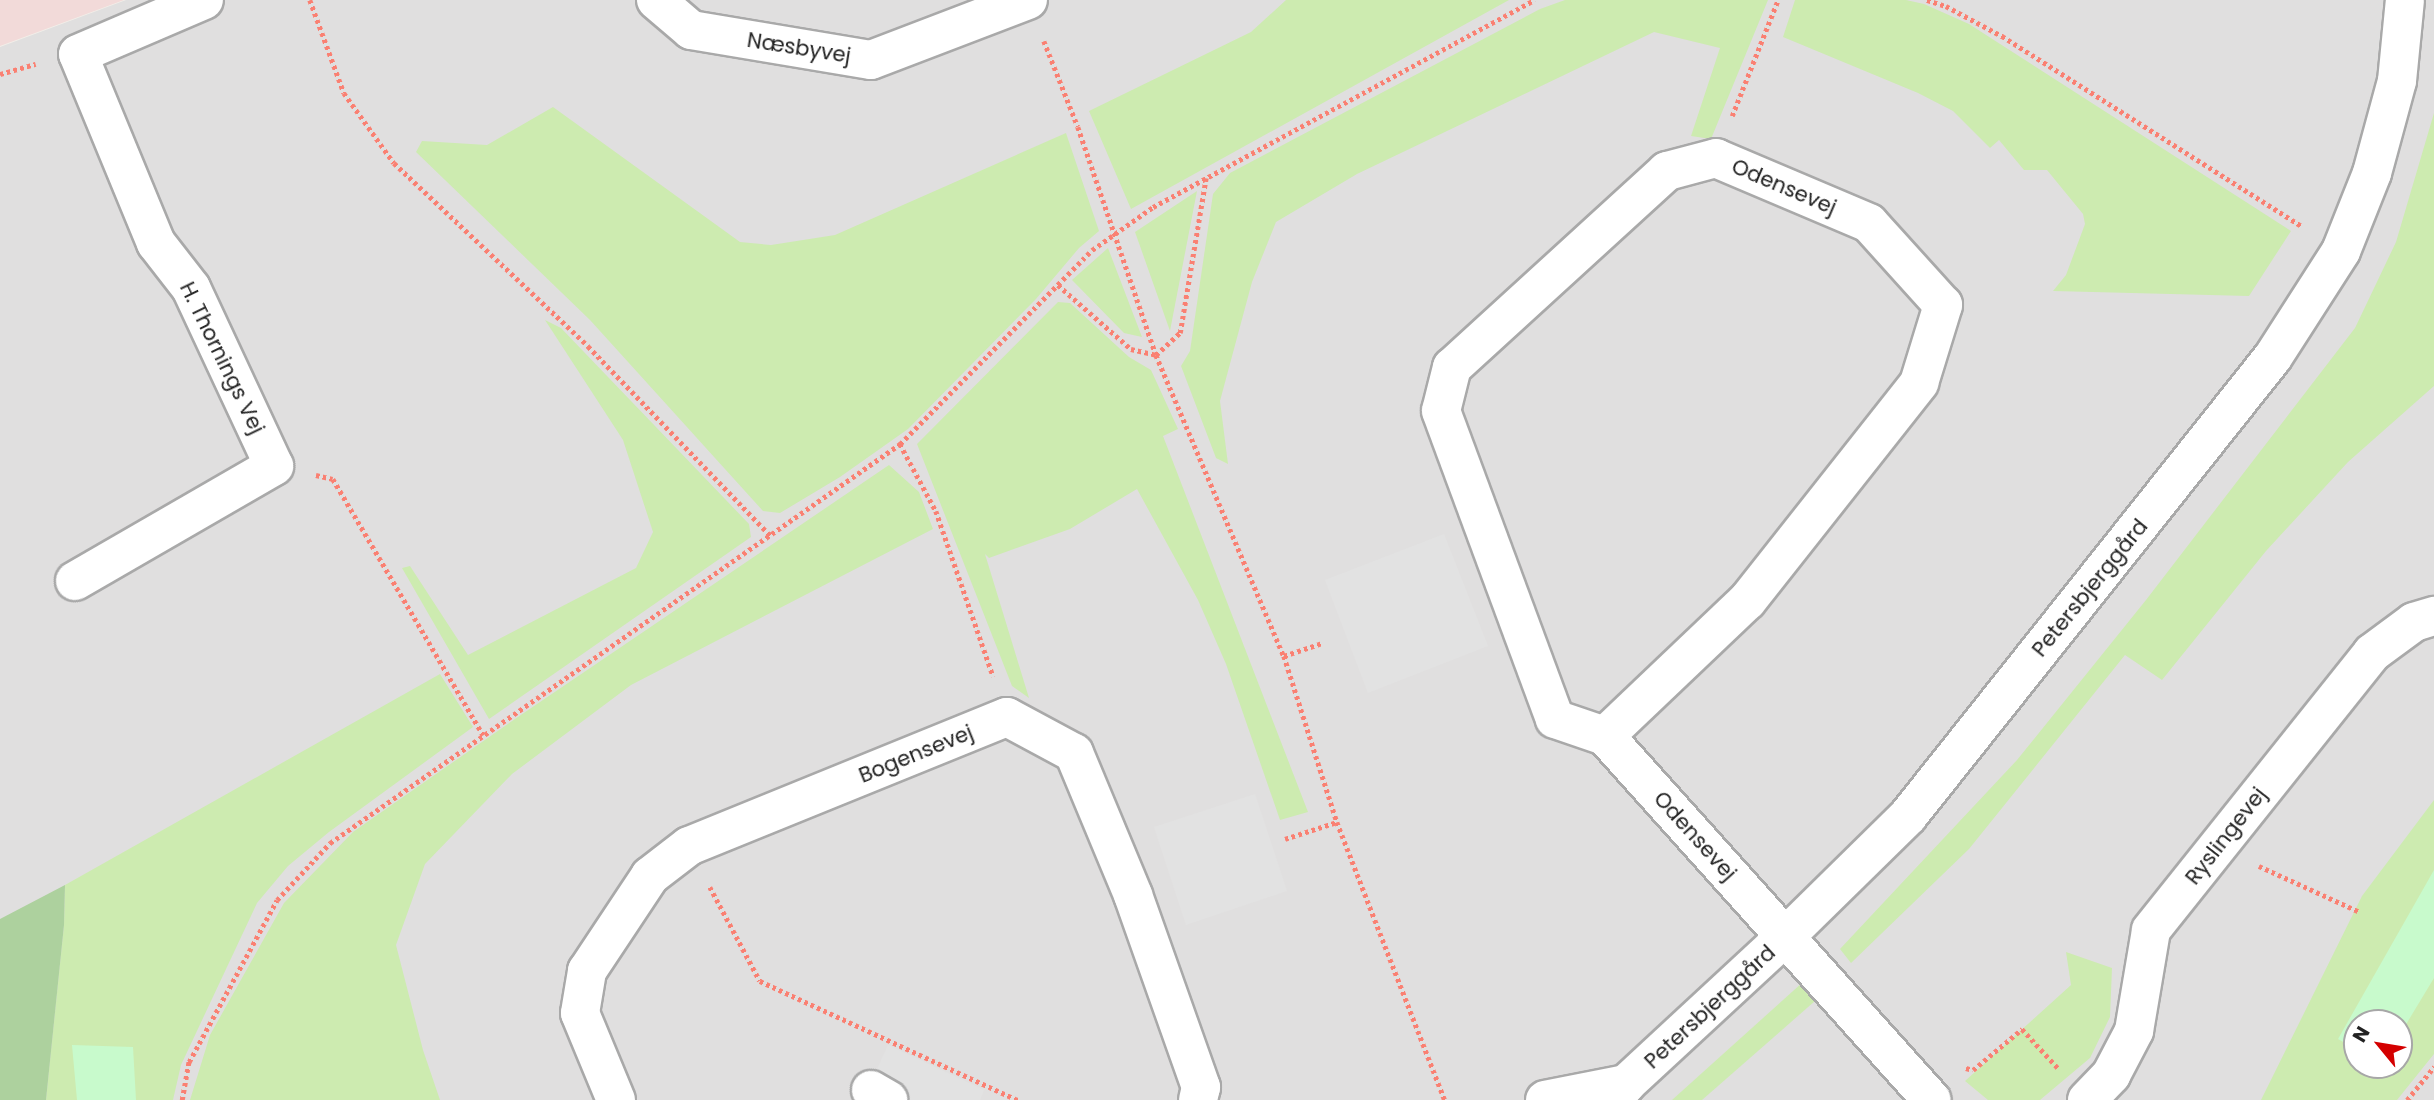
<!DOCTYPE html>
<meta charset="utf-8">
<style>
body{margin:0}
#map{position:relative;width:2434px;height:1100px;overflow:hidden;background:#f2efe9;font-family:Poppins,sans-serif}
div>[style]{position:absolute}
.residential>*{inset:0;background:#e0dfdf}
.commercial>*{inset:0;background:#f2dad9}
.grass>*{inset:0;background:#cdebb0}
.forest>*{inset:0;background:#add19e}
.park>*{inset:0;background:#c8facc}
.parking>*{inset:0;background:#e2e2e2}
.path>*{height:4.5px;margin-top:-2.25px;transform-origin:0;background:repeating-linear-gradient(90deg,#fa8072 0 3.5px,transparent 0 7px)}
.roads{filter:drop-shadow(2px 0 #a9a9a9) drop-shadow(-2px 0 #a9a9a9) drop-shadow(0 2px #a9a9a9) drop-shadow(0 -2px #a9a9a9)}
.minor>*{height:38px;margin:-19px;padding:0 19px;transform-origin:19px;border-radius:19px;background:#fff}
.path-bridge>*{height:4.5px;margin-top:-2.25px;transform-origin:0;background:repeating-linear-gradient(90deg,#fa8072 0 3.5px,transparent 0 7px)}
span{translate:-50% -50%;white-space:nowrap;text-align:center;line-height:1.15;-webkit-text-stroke:7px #fff;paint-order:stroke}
.street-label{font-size:21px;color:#222}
.north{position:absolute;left:2343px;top:1009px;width:70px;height:70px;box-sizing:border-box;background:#fff;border:2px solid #a7a7a7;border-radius:50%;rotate:300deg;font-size:19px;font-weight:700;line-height:28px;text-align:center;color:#222}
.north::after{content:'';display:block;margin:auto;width:24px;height:32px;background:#d40000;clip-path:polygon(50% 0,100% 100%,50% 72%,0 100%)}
</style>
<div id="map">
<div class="residential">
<i style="clip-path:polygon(evenodd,126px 0,2434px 0,2434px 1100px,0 1100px,0 47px,126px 0,2357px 1023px,2399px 1023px,2399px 1065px,2357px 1065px,2357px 1023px)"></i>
</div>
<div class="commercial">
<i style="clip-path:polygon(0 0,124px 0,0 46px)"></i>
</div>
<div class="grass">
<i style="clip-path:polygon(1286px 0,1509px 0,1131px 209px,1089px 111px,1251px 32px)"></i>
<i style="clip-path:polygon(1565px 0,1768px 0,1711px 139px,1691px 136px,1720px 48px,1654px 32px,1357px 174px,1276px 222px,1252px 282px,1220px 401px,1228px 464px,1216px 458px,1181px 366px,1190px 351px,1213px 194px,1230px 173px,1540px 9px)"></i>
<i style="clip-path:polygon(1795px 0,1906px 0,1924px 4px,1969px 24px,2291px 231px,2249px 296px,2053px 291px,2066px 275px,2085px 224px,2083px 214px,2047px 170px,2024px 170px,1999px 140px,1990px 148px,1953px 111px,1918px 93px,1783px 37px)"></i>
<i style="clip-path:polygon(553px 107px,740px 242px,771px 245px,835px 235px,1066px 133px,1099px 231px,1079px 248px,1036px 299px,908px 429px,840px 477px,780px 513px,763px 511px,590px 320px,416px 152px,422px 141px,487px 145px)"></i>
<i style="clip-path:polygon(2434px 113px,2434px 386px,2348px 462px,2266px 551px,2162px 680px,2125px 655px,1969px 849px,1851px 963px,1840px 949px,2017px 760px,2146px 600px,2355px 328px,2396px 242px)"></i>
<i style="clip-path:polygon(1197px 191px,1170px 331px,1135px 232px)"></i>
<i style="clip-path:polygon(1108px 248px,1142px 337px,1124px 333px,1072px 280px)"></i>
<i style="clip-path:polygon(1058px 302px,1070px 303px,1129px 357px,1151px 370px,1178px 429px,1163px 436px,1308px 812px,1280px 820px,1226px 664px,1198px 600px,1137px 489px,1070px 529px,989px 558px,985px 554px,1029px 698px,1012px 686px,917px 444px)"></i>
<i style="clip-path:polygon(545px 320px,561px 328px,749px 524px,751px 537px,489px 719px,402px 568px,410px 566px,468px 655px,636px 568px,653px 532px,623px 440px)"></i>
<i style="clip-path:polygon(889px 465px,919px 492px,933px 529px,631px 685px,512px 774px,425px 864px,396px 945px,423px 1050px,440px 1100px,190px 1100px,210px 1035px,284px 903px,353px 832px,512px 721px)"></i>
<i style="clip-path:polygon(440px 674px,473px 727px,329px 832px,288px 866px,257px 903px,181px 1065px,173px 1100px,46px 1100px,64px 925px,65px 885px)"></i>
<i style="clip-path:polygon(evenodd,2434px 800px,2434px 1054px,2397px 1100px,2261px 1100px,2362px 896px,2434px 800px,2357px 1023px,2399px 1023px,2399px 1065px,2357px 1065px,2357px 1023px)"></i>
<i style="clip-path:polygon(2066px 952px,2112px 968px,2110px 1017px,2090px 1058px,2040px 1100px,1988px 1100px,1965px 1081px,2071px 985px)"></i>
<i style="clip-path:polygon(1803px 982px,1815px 1001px,1702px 1100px,1672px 1100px)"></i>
</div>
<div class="forest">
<i style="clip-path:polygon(65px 885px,64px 925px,46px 1100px,0 1100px,0 919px)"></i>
</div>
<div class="park">
<i style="clip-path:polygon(2434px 870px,2434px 978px,2399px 1036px,2399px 1023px,2357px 1023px,2357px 1050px,2338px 1039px)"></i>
<i style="clip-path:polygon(72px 1045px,133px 1047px,136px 1100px,77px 1100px)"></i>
</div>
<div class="parking">
<i style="clip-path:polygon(1444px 534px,1488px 646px,1368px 693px,1325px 580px)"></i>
<i style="clip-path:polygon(1255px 794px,1287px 891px,1186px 925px,1154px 827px)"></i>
<i style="clip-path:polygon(888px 1045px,984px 1090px,980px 1100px,863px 1100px)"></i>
</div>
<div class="path">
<i style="left:310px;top:0;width:99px;rotate:69.9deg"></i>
<i style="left:344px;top:93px;width:86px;rotate:54.5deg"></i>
<i style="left:394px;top:163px;width:267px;rotate:43.3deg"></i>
<i style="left:588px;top:346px;width:264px;rotate:46.1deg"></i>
<i style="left:1927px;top:0;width:20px;rotate:18deg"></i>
<i style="left:1946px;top:6px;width:64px;rotate:28.2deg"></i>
<i style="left:2002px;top:36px;width:356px;rotate:32.4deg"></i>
<i style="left:1044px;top:41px;width:92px;rotate:68.4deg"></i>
<i style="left:0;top:74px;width:37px;rotate:-16deg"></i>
<i style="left:1732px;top:116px;width:125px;rotate:-68.4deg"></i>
<i style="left:1058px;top:285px;width:97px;rotate:41.2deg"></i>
<i style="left:1131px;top:349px;width:26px;rotate:13deg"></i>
<i style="left:1156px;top:355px;width:327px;rotate:67deg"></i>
<i style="left:1284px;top:656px;width:174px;rotate:72.3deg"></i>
<i style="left:1337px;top:822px;width:298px;rotate:68.8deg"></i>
<i style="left:1156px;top:355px;width:33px;rotate:-43deg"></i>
<i style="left:1180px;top:333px;width:157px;rotate:-80.5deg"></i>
<i style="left:900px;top:444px;width:76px;rotate:61.8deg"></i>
<i style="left:936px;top:511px;width:175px;rotate:70.9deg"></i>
<i style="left:316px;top:475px;width:17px;rotate:13deg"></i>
<i style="left:333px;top:479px;width:297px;rotate:59.6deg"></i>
<i style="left:1284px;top:656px;width:40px;rotate:-18.9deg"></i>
<i style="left:1285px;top:839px;width:55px;rotate:-18.1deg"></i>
<i style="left:2259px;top:866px;width:111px;rotate:24.5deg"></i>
<i style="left:710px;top:887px;width:106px;rotate:62deg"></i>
<i style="left:760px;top:981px;width:284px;rotate:24.8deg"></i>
<i style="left:1966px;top:1068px;width:7px;rotate:16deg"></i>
<i style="left:1973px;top:1070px;width:64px;rotate:-39.9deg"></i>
<i style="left:2022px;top:1029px;width:53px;rotate:47.3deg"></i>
<i style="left:182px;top:1100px;width:39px;rotate:-80deg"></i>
<i style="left:189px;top:1062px;width:184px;rotate:-61.5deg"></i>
<i style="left:277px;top:900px;width:78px;rotate:-47.1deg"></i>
<i style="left:330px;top:843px;width:696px;rotate:-34.99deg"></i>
<i style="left:900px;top:444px;width:273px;rotate:-45.3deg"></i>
<i style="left:1092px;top:250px;width:75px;rotate:-35.2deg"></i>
<i style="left:1153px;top:207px;width:434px;rotate:-28.5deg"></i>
<i style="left:2407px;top:1100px;width:43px;rotate:-50.7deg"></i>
</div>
<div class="roads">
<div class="minor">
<i style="left:656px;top:0;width:46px;rotate:40.6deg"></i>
<i style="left:691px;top:30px;width:182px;rotate:9.5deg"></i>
<i style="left:871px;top:60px;width:168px;rotate:-20.9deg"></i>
<i style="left:75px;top:581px;width:230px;rotate:-30deg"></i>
<i style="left:274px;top:466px;width:196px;rotate:-115deg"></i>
<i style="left:191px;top:288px;width:57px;rotate:-127.9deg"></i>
<i style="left:156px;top:243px;width:204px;rotate:-112.4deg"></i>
<i style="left:78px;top:54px;width:137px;rotate:-23.2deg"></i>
<i style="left:1605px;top:736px;width:196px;rotate:-43.6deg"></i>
<i style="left:1747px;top:601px;width:278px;rotate:-51.7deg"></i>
<i style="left:1919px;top:383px;width:82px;rotate:-72.9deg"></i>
<i style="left:1943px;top:305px;width:110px;rotate:-132.1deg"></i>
<i style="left:1869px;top:223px;width:166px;rotate:-157deg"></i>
<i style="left:1716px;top:158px;width:51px;rotate:165.1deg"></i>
<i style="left:1667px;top:171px;width:291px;rotate:137.6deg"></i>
<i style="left:1452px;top:367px;width:45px;rotate:104deg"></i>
<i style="left:1441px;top:411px;width:328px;rotate:69.7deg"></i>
<i style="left:1555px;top:719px;width:53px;rotate:18.8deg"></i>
<i style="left:1605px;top:736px;width:489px;rotate:48.1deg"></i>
<i style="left:871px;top:1090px;width:20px;rotate:30deg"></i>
<i style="left:616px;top:1100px;width:94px;rotate:-112.5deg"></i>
<i style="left:580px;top:1013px;width:43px;rotate:-80.5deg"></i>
<i style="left:587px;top:971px;width:114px;rotate:-56.4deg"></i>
<i style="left:650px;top:876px;width:49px;rotate:-37.6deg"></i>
<i style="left:689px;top:846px;width:343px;rotate:-22.1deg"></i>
<i style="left:1007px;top:717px;width:76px;rotate:28.2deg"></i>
<i style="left:1074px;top:753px;width:154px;rotate:67.4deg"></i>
<i style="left:1133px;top:895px;width:204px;rotate:70.5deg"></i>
<i style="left:1201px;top:1087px;width:13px;rotate:103deg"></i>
<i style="left:1545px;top:1100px;width:83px;rotate:-11.2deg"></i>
<i style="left:1613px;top:1100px;width:21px;rotate:-51deg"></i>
<i style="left:1626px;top:1084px;width:218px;rotate:-42.8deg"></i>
<i style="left:1786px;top:936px;width:171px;rotate:-44.5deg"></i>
<i style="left:1908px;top:816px;width:586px;rotate:-51.51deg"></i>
<i style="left:2273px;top:357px;width:126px;rotate:-57.3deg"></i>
<i style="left:2341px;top:251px;width:84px;rotate:-68.3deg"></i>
<i style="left:2372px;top:173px;width:95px;rotate:-74.8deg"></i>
<i style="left:2397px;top:81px;width:81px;rotate:-84.4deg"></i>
<i style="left:2087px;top:1100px;width:35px;rotate:-46deg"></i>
<i style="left:2111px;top:1075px;width:50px;rotate:-62.4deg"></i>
<i style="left:2134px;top:1031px;width:102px;rotate:-80.4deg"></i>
<i style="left:2151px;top:930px;width:354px;rotate:-51.4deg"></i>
<i style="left:2372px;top:653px;width:52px;rotate:-36.4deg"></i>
<i style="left:2414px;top:622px;width:21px;rotate:-17deg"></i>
</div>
</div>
<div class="path-bridge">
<i style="left:1078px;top:127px;width:241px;rotate:71.1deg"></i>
</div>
<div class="street-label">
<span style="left:799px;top:48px;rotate:9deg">Næsbyvej</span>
<span style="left:1784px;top:187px;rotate:23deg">Odensevej</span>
<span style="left:222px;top:358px;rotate:64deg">H. Thornings Vej</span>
<span style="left:2090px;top:588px;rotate:-51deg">Petersbjerggård</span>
<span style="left:916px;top:754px;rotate:-22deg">Bogensevej</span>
<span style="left:1695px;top:836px;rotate:48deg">Odensevej</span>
<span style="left:2226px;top:836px;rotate:-52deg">Ryslingevej</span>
<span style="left:1710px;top:1007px;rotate:-43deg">Petersbjerggård</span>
</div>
<div class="north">N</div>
</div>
